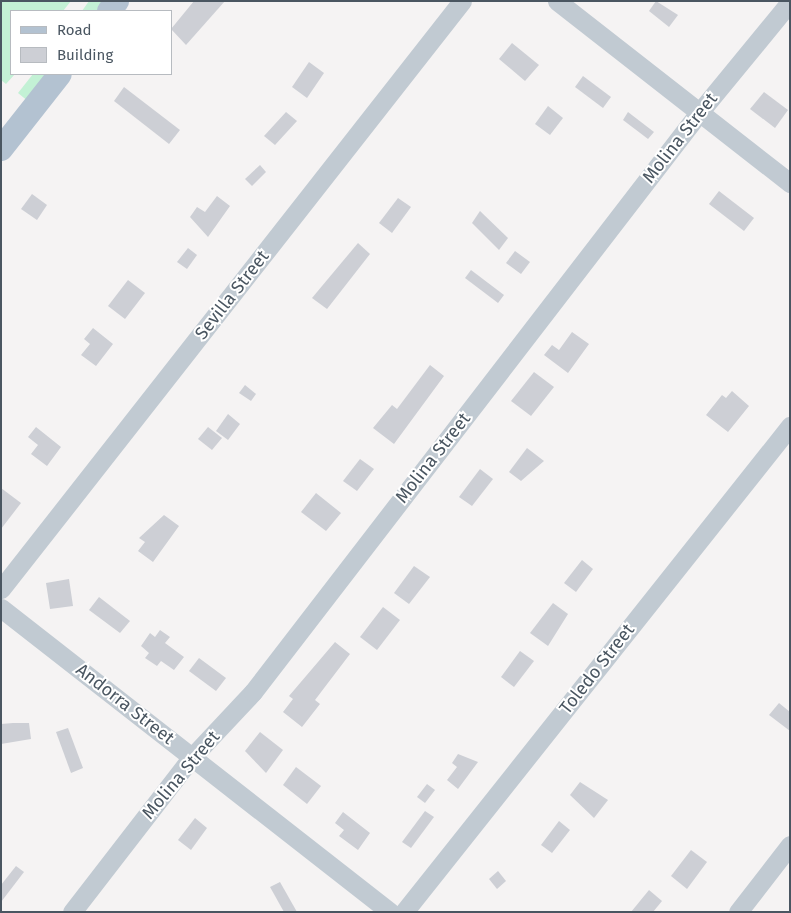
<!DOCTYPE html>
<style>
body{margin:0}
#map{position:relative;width:791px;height:913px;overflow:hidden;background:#f5f3f3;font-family:"Fira Sans",sans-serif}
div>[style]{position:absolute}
.green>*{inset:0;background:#c3f1d5}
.building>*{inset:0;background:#cdcfd5}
.minor>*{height:19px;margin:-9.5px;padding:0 9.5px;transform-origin:9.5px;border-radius:9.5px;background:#c1cad2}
.major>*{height:24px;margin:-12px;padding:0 12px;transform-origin:12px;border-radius:12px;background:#b3c2d1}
span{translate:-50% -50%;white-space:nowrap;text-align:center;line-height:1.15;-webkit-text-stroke:4px #fff;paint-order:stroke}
.street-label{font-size:18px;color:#4a5661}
.frame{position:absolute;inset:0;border:2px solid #4a5661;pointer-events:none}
.legend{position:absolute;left:10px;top:10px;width:162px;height:65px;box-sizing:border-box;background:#fff;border:1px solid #b7bbc0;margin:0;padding:6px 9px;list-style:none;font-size:15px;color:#4a5661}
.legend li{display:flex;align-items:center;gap:10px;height:25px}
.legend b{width:25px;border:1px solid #b7bbc0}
</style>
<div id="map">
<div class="green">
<i style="clip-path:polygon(1px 1px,71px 1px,63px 11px,11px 11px,15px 74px,6px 84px,1px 80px)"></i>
<i style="clip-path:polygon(89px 1px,108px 1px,100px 11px,82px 11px)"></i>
<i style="clip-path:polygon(33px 74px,51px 74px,29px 102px,18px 93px)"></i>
</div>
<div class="building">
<i style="clip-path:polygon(194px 1px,225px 1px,186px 45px,171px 29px)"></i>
<i style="clip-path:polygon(656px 1px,678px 15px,669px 27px,649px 11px)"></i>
<i style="clip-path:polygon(512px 43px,539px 65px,525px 81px,499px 59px)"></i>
<i style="clip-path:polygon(309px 62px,324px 73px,307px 98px,292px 87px)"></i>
<i style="clip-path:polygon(583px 76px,611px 97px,603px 108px,575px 87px)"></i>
<i style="clip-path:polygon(124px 87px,180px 130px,169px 144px,114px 101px)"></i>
<i style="clip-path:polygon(764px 92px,788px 110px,775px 128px,750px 109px)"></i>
<i style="clip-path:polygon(548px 106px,563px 118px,550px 135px,535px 124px)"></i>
<i style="clip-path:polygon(286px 112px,297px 121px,275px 145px,264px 136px)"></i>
<i style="clip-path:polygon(628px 112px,654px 132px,648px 139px,623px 120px)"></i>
<i style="clip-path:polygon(260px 165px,266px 172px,252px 186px,245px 179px)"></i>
<i style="clip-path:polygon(719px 191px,754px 218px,744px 231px,709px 204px)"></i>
<i style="clip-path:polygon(32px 194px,47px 205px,37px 220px,21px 209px)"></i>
<i style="clip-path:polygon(217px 196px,230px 206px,208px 237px,190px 217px,197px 207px,205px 212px)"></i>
<i style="clip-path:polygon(398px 198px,411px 207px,392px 233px,379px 223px)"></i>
<i style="clip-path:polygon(480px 211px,508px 238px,499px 250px,472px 223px)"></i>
<i style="clip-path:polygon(358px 243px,370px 254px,327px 309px,312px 298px)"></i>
<i style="clip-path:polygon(188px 248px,197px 255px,187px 269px,177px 262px)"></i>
<i style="clip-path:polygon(515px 251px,530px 262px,521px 274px,506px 263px)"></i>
<i style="clip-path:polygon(471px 270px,504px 295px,498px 303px,465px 278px)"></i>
<i style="clip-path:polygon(128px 280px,145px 293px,125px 319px,108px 306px)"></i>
<i style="clip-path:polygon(93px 328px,113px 344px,96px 366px,81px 355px,90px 344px,84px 339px)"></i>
<i style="clip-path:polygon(572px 332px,589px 344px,568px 373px,544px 355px,552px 345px,559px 350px)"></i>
<i style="clip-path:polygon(430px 365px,444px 376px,394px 444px,373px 428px,392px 405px,397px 409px)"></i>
<i style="clip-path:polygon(534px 372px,554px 387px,531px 416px,511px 401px)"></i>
<i style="clip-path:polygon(245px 385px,256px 394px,251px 401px,239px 393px)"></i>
<i style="clip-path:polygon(732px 391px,749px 406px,728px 432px,706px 415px,722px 395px,726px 398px)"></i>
<i style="clip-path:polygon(228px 414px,240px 424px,228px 440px,216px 431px)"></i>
<i style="clip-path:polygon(36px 427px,61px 447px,47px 466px,31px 454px,38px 445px,28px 437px)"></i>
<i style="clip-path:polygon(208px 427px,222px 438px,212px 450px,198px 439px)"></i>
<i style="clip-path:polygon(527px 448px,544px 461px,521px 481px,509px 472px)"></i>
<i style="clip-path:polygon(360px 459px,374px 469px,357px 491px,343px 481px)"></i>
<i style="clip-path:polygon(480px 469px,493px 479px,472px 506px,459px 497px)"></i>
<i style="clip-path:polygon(1px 488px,21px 503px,1px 529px)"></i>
<i style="clip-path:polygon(316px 493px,341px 513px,326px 531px,301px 512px)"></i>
<i style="clip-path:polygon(164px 515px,179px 526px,153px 562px,138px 551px,145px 542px,139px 538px)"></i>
<i style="clip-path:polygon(582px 560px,593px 569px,576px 592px,564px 583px)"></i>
<i style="clip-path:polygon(414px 566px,430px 577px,409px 604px,394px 593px)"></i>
<i style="clip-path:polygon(69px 579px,73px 606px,50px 609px,46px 583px)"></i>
<i style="clip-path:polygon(99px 597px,130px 621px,120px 633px,89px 610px)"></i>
<i style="clip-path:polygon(553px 603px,568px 614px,548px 646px,530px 633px)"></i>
<i style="clip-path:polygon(383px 607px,400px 620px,377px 650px,360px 637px)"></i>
<i style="clip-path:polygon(160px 630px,170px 637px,165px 643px,184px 657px,174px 670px,161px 661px,157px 666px,145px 658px,149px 653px,141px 646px,150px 633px,155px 637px)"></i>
<i style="clip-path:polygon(335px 642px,350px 654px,315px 700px,320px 704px,302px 727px,283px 712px,293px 699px,289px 696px)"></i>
<i style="clip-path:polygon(520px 651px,534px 661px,514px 687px,501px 677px)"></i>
<i style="clip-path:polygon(199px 658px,226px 678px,216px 691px,189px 671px)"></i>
<i style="clip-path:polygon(779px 703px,790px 712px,790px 731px,769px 715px)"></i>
<i style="clip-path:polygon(13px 723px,29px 723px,31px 739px,1px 744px,1px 724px)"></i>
<i style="clip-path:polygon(68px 728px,83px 768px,71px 773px,56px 732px)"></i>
<i style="clip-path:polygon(260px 732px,283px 750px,266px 773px,245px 751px)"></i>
<i style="clip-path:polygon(458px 754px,478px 762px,458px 789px,447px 780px,457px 767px,452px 763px)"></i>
<i style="clip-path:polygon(296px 767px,321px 786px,307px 804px,283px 785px)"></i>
<i style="clip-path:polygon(580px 782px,608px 800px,594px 818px,570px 795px)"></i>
<i style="clip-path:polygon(427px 784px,435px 790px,425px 803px,417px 797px)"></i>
<i style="clip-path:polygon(425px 811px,434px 817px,411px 848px,402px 842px)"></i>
<i style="clip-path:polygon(343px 812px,370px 833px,358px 850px,339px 836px,344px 830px,335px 823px)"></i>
<i style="clip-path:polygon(195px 818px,207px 828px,191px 850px,178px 840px)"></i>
<i style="clip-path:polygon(559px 821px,570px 830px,552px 853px,541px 845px)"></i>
<i style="clip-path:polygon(691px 850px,707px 862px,687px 889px,671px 876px)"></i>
<i style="clip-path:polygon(16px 866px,24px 872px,1px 902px,1px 885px)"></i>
<i style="clip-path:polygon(498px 871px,506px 881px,497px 889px,489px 879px)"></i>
<i style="clip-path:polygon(280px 882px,297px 912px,284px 912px,270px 887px)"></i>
<i style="clip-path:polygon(649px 890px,662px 901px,653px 912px,631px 912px)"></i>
</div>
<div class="minor">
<i style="left:557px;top:1px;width:296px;rotate:38deg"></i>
<i style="left:1px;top:589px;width:747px;rotate:-51.9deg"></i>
<i style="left:1px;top:608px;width:494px;rotate:38deg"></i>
<i style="left:72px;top:912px;width:196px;rotate:-52.3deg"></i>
<i style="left:192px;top:757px;width:89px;rotate:-46.8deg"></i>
<i style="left:253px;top:692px;width:729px;rotate:-52.41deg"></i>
<i style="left:698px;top:114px;width:145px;rotate:-50.6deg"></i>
<i style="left:404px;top:912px;width:621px;rotate:-51.54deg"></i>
<i style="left:738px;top:912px;width:85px;rotate:-52.2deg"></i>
</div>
<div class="major">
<i style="left:109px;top:11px;width:13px;rotate:-51deg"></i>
<i style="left:1px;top:149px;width:95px;rotate:-51.8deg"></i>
</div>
<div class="street-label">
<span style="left:680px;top:138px;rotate:-52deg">Molina Street</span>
<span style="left:232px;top:295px;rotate:-52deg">Sevilla Street</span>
<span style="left:433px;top:458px;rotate:-52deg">Molina Street</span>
<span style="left:597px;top:669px;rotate:-52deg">Toledo Street</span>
<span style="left:125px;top:704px;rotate:38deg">Andorra Street</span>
<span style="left:181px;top:775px;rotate:-50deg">Molina Street</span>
</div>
<div class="frame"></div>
<ul class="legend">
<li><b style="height:6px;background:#b3c2d1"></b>Road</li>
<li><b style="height:14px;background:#cdcfd5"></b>Building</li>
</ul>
</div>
